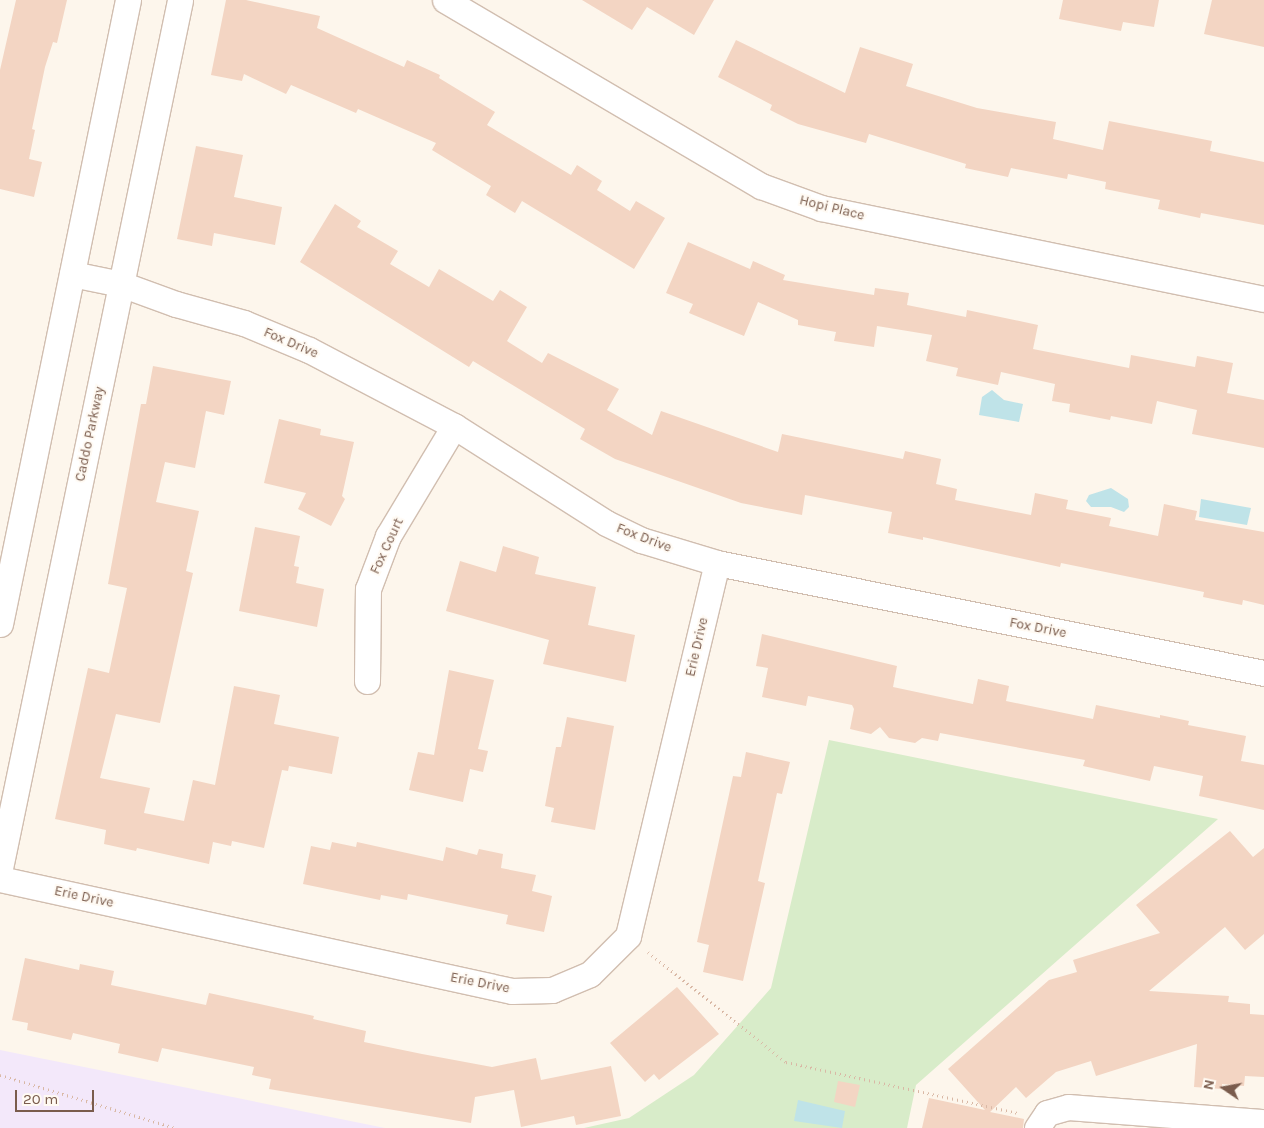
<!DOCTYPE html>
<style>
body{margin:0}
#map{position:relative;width:1264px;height:1128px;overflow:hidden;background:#fdf6ec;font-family:Karla,sans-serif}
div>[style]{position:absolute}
.education>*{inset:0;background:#f3e8fa}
.green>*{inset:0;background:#d8ecc9}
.water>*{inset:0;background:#bfe3e8}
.building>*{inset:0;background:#f3d5c3}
.path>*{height:3px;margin-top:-1.5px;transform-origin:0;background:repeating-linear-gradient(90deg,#d9b8a5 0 1px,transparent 0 5px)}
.roads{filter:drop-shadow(1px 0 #d1beb0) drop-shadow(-1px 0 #d1beb0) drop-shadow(0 1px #d1beb0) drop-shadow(0 -1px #d1beb0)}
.street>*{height:25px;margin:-12.5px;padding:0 12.5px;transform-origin:12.5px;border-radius:12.5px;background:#fff}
span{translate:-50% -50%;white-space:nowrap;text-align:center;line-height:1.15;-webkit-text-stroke:4px #fffaf3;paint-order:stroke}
.street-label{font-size:14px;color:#7a5c4d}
.north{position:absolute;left:1199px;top:1063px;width:50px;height:50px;-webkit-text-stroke:4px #fffaf3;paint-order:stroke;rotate:282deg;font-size:14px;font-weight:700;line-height:20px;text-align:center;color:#7a5c4d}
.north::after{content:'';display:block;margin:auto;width:18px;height:22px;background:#7a5c4d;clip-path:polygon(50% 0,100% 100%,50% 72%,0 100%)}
.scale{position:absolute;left:15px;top:1090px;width:79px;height:22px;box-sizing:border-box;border:2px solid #7a5c4d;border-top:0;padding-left:6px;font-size:15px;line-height:18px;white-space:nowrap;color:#7a5c4d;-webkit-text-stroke:4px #fffaf3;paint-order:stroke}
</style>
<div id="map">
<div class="education">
<i style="clip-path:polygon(0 1050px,385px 1128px,0 1128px)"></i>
</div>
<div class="green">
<i style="clip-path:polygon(829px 740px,1218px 819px,916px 1085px,907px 1128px,584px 1128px,629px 1118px,694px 1075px,771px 988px)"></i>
</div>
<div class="water">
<i style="clip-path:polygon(992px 390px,1004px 400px,1023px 404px,1019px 422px,979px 415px,982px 397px)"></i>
<i style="clip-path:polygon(1111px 488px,1128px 499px,1129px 507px,1124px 512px,1111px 507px,1091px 507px,1086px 501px,1089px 495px)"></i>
<i style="clip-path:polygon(1201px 499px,1251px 508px,1247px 525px,1199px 517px)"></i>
<i style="clip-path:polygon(798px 1100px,845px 1111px,842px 1128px,794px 1121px)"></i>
</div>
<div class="building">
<i style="clip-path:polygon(16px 0,67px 0,57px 43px,53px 42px,45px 67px,32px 129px,35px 130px,29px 159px,42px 162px,34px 197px,0 189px,0 70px)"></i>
<i style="clip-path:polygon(226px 0,246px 0,320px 16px,317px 28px,404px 67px,407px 60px,440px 75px,439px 78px,495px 112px,487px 125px,571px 175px,577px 165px,602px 181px,597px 190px,630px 211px,636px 201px,665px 218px,634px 269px,522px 201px,515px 213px,486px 195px,491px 186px,432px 150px,436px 143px,358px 109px,356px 113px,291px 85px,286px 94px,244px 74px,242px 81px,211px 75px)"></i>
<i style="clip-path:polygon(582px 0,714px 0,694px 35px,647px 7px,632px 30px)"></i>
<i style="clip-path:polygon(1063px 0,1159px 0,1154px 27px,1123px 22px,1121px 31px,1059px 19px)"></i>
<i style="clip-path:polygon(1212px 0,1264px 0,1264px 47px,1204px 34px)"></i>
<i style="clip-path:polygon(736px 40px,845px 93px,860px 47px,913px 64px,906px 86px,977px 108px,1056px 122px,1053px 139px,1103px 150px,1109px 121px,1212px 141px,1210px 151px,1264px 162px,1264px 225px,1201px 213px,1200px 218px,1158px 209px,1160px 200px,1105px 189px,1106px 182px,1068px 174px,1067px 179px,1011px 168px,1008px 177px,965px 168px,966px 164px,869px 134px,866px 143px,798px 124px,770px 110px,772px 105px,718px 77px)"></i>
<i style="clip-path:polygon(196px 146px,243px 155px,234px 197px,282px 207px,275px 245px,214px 233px,212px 246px,177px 239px)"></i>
<i style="clip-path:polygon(335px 204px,361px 221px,357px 227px,398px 251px,390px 264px,429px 287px,439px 269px,493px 301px,500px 290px,527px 307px,507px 341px,542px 363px,548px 353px,619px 389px,607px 410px,652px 435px,661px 411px,778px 452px,782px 434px,903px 459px,905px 451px,941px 459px,936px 484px,957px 489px,955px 500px,1031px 515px,1035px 493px,1068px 500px,1066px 509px,1111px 518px,1109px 526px,1158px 536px,1164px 504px,1197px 511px,1195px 520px,1264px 532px,1264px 605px,1243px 600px,1242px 605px,1203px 597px,1204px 592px,1061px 563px,1060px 567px,923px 537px,923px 540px,888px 533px,892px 512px,805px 495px,802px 515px,741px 503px,615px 459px,580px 439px,585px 429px,473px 361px,469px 367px,300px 262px)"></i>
<i style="clip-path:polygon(688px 242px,750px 269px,753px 261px,785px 275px,783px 280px,874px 295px,875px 288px,909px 293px,907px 305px,966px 317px,967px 310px,1038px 325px,1033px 349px,1129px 368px,1131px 355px,1195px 367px,1197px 356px,1233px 363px,1227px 393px,1264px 400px,1264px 448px,1192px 434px,1197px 410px,1157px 401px,1152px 424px,1111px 416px,1110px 420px,1069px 412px,1070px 404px,1052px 401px,1055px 384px,1001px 372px,998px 385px,956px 376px,958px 368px,926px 361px,932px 335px,877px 326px,874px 347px,834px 341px,836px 332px,798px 325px,798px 320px,758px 302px,744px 336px,689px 313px,693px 304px,666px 293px)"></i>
<i style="clip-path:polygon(153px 366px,231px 381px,224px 415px,206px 411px,195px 468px,165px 462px,156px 502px,199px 511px,186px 571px,193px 573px,160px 723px,116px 714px,100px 778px,150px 788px,144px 813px,184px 821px,193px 780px,215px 785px,234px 686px,280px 695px,274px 724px,339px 737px,332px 774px,289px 766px,288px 771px,282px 770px,264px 848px,232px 841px,231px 846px,213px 842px,209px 864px,137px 848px,136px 851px,104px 844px,106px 830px,55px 819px,88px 668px,109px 673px,127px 588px,108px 584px,141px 404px,146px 404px)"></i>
<i style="clip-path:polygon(279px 419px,321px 429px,320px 435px,354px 442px,342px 496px,345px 499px,331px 526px,298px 509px,306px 493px,264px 483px)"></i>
<i style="clip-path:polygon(255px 527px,300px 536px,294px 566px,299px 567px,296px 583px,324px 589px,317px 627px,239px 611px)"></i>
<i style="clip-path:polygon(503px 546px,539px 557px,535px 574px,596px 587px,588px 625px,635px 635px,626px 682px,543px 664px,549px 640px,446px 611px,460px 561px,496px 572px)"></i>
<i style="clip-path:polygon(762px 634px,897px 666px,893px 687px,973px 704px,978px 679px,1009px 686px,1006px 701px,1093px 719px,1096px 705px,1160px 718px,1160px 715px,1189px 721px,1188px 725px,1246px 736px,1241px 761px,1264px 765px,1264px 810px,1199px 796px,1203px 776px,1154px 766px,1150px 781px,1083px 766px,1085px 760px,940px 733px,938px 741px,922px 738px,915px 743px,889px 738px,880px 727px,871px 734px,850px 729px,854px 709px,852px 705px,808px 696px,806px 706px,762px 697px,768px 668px,756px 666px)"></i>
<i style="clip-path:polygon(449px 670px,494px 680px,478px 749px,488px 751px,483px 772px,470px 769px,463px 802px,409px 790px,418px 752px,434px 755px)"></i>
<i style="clip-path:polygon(567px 717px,614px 726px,595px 830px,551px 822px,554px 808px,545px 806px,556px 747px,561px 747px)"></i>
<i style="clip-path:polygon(746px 752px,790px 762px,782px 794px,777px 793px,758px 881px,765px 883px,743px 981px,703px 972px,709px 945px,697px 942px,733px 776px,741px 777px)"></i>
<i style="clip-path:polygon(1230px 831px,1253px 857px,1264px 848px,1264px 934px,1245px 950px,1225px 927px,1149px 991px,1229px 996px,1228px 1002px,1250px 1004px,1250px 1014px,1264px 1015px,1264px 1077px,1245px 1076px,1244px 1086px,1222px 1084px,1222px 1089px,1194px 1087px,1197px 1044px,1096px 1076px,1091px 1061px,1056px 1072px,1026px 1098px,1016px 1087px,990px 1112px,1024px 1119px,1023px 1128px,922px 1128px,929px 1098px,985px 1110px,948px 1069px,1049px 980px,1077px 972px,1073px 960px,1160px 933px,1136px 905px)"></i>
<i style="clip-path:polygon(332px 842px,356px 847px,357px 842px,443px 861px,446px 847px,477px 855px,479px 849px,503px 854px,501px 868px,536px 875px,532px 891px,552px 896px,544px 932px,506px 924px,508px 915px,408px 894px,407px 900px,381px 895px,380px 900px,303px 884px,311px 846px,330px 850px)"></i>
<i style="clip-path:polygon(25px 958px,79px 970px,80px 964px,114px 971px,111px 985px,206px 1005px,209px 993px,314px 1016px,313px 1019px,366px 1031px,364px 1042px,422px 1054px,492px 1067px,536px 1058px,541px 1080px,611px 1066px,621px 1116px,576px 1125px,574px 1116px,521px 1127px,514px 1090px,475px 1097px,471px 1123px,269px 1089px,271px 1079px,252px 1075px,254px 1067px,162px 1048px,158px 1062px,118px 1053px,120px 1044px,73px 1033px,71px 1040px,27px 1030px,28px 1023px,12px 1020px)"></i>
<i style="clip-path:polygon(677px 987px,719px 1034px,659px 1080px,654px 1074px,645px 1082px,610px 1043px)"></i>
<i style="clip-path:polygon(838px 1081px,860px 1085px,855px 1107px,834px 1102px)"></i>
</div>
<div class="path">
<i style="left:648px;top:952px;width:176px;rotate:38.6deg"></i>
<i style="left:786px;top:1062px;width:238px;rotate:12.4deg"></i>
<i style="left:0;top:1075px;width:184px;rotate:16.8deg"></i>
</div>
<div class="roads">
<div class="street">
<i style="left:445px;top:0;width:367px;rotate:30.5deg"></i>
<i style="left:761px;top:186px;width:64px;rotate:20.1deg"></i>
<i style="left:821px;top:208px;width:452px;rotate:11.6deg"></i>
<i style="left:72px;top:274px;width:50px;rotate:11.5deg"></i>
<i style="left:121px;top:284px;width:59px;rotate:20deg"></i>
<i style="left:176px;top:304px;width:71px;rotate:15.6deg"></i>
<i style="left:244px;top:323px;width:70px;rotate:22.6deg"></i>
<i style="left:309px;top:350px;width:164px;rotate:27.7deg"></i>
<i style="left:454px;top:426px;width:180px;rotate:32.5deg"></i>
<i style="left:606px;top:523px;width:39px;rotate:26deg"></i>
<i style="left:641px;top:540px;width:79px;rotate:16.8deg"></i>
<i style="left:717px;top:563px;width:558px;rotate:11.37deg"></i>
<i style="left:0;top:624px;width:637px;rotate:-78.41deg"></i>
<i style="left:367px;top:681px;width:92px;rotate:-89.4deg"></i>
<i style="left:368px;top:589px;width:57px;rotate:-69.3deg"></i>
<i style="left:388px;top:536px;width:128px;rotate:-59deg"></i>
<i style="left:0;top:868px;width:886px;rotate:-78.28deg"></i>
<i style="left:0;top:879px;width:524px;rotate:12.34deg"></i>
<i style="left:512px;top:991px;width:40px;rotate:-1.4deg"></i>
<i style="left:552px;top:990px;width:41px;rotate:-22.8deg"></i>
<i style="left:590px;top:974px;width:54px;rotate:-45deg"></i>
<i style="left:628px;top:936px;width:383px;rotate:-76.6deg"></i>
<i style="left:1037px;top:1128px;width:18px;rotate:-56deg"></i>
<i style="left:1047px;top:1113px;width:22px;rotate:-16deg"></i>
<i style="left:1068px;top:1107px;width:197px;rotate:4.4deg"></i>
</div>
</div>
<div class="street-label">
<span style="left:832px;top:208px;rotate:14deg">Hopi Place</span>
<span style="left:291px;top:343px;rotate:23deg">Fox Drive</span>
<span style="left:90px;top:434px;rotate:-78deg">Caddo Parkway</span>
<span style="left:644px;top:538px;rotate:21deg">Fox Drive</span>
<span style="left:387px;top:546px;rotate:-65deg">Fox Court</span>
<span style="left:1038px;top:628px;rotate:11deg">Fox Drive</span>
<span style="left:697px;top:647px;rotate:-77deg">Erie Drive</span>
<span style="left:84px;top:897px;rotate:12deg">Erie Drive</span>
<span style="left:480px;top:983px;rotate:11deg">Erie Drive</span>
</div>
<div class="north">N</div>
<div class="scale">20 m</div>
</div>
